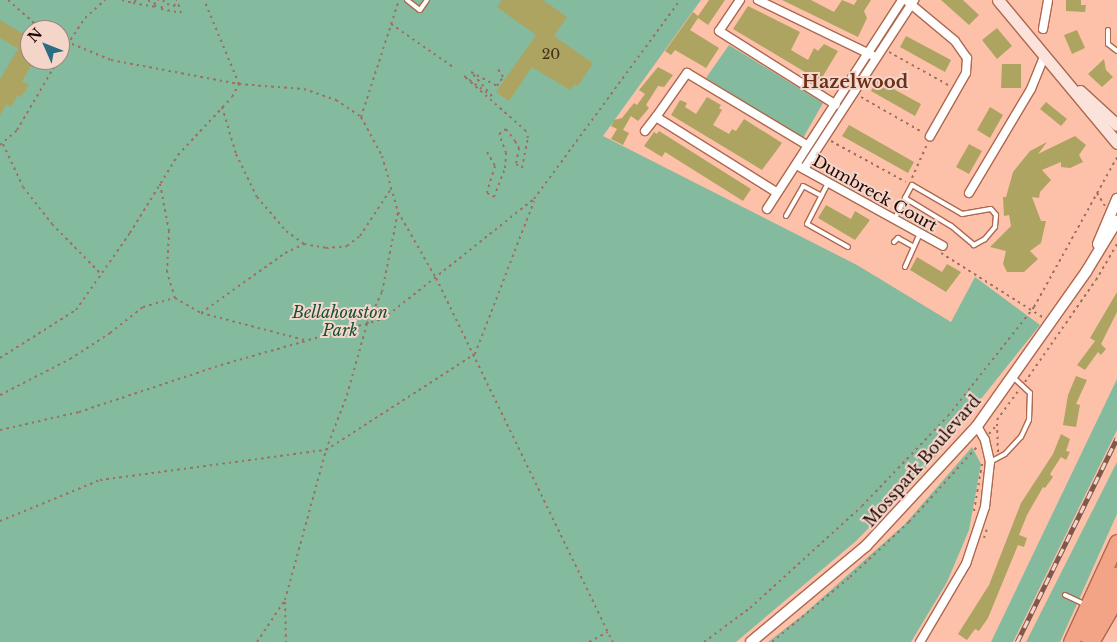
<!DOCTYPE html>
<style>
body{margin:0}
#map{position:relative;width:1117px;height:642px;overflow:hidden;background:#fdc0a9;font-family:"Libre Baskerville",serif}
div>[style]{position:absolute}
.green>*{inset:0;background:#84bb9e}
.building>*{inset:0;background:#aea461}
.path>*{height:2px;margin-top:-1px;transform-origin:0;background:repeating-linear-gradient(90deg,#9d7060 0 2.5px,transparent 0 6.5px)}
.roads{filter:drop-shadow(1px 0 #ad684f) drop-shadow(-1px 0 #ad684f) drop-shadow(0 1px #ad684f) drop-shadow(0 -1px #ad684f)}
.service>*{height:4px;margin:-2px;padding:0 2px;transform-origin:2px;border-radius:2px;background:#fff}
.minor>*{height:8px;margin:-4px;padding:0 4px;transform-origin:4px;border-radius:4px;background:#fff}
.tertiary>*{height:10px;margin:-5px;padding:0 5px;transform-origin:5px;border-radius:5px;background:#fff}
.secondary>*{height:11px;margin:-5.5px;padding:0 5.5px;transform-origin:5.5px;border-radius:5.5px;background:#fbe3db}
.motorway>*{height:15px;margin:-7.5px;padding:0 7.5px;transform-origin:7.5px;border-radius:7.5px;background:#f3a386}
.rail>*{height:4.5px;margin-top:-2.25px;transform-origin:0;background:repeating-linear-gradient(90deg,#f4d5ca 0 8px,#81584b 0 16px);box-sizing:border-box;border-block:1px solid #81584b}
span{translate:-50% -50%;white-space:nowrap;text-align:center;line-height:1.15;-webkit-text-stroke:4px #f4d5ca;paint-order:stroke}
.number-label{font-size:14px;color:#442e19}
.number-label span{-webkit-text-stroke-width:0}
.street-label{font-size:16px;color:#200701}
.park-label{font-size:16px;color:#184f37;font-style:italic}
.neighbourhood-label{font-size:18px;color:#6d2f16;font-weight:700}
.north{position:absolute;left:20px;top:20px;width:50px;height:50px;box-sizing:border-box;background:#f4d5ca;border:1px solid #9f837a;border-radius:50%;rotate:314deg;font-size:14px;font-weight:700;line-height:20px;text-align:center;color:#200701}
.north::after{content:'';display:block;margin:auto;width:18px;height:22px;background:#2c6d81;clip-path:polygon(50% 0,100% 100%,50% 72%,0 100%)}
</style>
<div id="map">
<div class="green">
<i style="clip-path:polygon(evenodd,0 0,701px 0,603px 136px,857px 265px,951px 322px,975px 277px,1040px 325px,918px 478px,856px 541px,736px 642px,0 642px,0 0,30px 30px,60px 30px,60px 60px,30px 60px,30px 30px)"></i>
<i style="clip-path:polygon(729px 45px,823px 103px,803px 138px,706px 78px)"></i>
<i style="clip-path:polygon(1117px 379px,1117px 430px,1013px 642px,991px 642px)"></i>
<i style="clip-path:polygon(972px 447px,981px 464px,969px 530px,947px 582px,911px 642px,768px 642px,804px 614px,905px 524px)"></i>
<i style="clip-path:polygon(1117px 462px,1117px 514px,1060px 642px,1026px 642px)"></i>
</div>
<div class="building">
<i style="clip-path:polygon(502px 0,543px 0,567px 17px,554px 36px,593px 63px,578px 86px,575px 84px,570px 90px,532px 67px,509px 101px,496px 92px,536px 35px,497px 7px)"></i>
<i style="clip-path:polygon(709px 0,725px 0,708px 25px,698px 18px,690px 30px,719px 48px,706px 68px,675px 50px,671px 55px,665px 51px,693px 12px,698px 16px)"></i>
<i style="clip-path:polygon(782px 0,811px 0,834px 12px,842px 0,854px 5px,857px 0,871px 0,864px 11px,867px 18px,858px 37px)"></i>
<i style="clip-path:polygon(941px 0,963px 0,979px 15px,969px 25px)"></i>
<i style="clip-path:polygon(1066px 0,1081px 0,1081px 5px,1086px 5px,1085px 12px,1066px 11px)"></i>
<i style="clip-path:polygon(748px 6px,800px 32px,791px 50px,808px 60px,814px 48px,818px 51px,824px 44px,838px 51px,820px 81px,733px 29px)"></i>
<i style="clip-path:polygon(0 20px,30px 38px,30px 60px,35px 60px,22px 81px,29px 85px,21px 97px,18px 95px,11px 107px,7px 104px,0 115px,0 79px,18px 49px,0 38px)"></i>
<i style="clip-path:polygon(997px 28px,1012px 46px,997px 59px,982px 40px)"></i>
<i style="clip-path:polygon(1077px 30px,1085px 48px,1072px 54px,1064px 35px)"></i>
<i style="clip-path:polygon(906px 36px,951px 60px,945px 72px,900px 47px)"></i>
<i style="clip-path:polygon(1104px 59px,1106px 70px,1113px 77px,1102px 87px,1088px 74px)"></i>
<i style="clip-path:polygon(1002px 64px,1021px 64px,1021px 88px,1001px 88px)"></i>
<i style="clip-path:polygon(658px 67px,673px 75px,664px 87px,658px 86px,646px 105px,649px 108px,638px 121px,631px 116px,623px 130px,629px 133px,623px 145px,611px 139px,617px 129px,611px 126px,614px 120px,622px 118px,634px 103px,637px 105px,645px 94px,639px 90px)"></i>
<i style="clip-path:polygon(877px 80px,921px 104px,915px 116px,871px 91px)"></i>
<i style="clip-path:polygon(707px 97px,721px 105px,719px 108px,722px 110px,713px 125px,729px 134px,732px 129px,736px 131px,744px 119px,782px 143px,762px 170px,671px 115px,680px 100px,687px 103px,685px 107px,696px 114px)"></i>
<i style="clip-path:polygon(1046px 102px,1067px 119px,1061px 126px,1040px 109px)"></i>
<i style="clip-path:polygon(990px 107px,1003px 115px,990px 138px,977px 130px)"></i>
<i style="clip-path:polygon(849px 125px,914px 162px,908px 173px,842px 136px)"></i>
<i style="clip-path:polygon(659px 131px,751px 189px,743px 201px,665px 152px,662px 157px,644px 146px,654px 132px,657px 134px)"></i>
<i style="clip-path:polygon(1075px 136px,1086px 145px,1079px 155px,1083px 162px,1070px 168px,1061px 167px,1061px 162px,1042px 170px,1051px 180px,1040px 192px,1039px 198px,1032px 197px,1041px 221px,1046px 221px,1041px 243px,1030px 251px,1038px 259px,1024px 272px,1007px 272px,1003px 264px,1006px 251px,990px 247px,1011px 226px,1009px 215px,1004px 216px,1003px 197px,1006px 197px,1013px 172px,1030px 151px,1047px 142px,1038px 154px)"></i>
<i style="clip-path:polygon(969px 144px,982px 151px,969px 174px,956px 167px)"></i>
<i style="clip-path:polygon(826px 205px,851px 219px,855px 211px,870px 220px,855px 240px,818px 218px)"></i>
<i style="clip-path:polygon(917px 257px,942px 272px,947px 264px,961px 272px,946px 292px,910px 270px)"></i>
<i style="clip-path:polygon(1117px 292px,1117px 312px,1101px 344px,1106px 349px,1101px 355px,1098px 352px,1085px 370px,1077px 365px,1095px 341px,1090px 338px)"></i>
<i style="clip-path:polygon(1076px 376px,1087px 380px,1076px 404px,1080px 405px,1076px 427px,1063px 425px,1068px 395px)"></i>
<i style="clip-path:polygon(1061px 434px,1070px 439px,1066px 451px,1070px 452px,1066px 460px,1061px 457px,1050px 474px,1053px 477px,1045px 488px,1043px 487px,1027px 515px,1019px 535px,1027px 538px,1024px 547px,1018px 545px,988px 618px,979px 631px,975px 629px,967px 640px,958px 634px,989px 585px,1021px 503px,1053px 454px)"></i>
</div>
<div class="path">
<i style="left:8px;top:0;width:45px;rotate:41.4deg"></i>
<i style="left:122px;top:0;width:11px;rotate:15deg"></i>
<i style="left:136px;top:0;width:4px;rotate:135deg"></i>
<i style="left:133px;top:3px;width:22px;rotate:10deg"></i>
<i style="left:155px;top:7px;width:3px;rotate:-72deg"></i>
<i style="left:156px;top:4px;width:10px;rotate:-156deg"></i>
<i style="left:158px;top:0;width:1px"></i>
<i style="left:164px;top:0;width:9px;rotate:108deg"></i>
<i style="left:161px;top:9px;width:20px;rotate:11deg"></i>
<i style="left:181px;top:13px;width:14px;rotate:-107deg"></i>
<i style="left:167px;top:4px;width:8px;rotate:14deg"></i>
<i style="left:175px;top:6px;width:6px;rotate:-108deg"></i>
<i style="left:391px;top:24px;width:75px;rotate:34.7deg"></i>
<i style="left:60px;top:39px;width:55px;rotate:22.4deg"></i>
<i style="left:111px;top:60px;width:130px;rotate:10.6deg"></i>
<i style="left:239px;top:84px;width:65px;rotate:4.4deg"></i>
<i style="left:304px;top:89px;width:34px;rotate:19deg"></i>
<i style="left:336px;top:100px;width:30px;rotate:34deg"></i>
<i style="left:361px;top:117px;width:44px;rotate:61.7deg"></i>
<i style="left:382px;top:156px;width:58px;rotate:74.1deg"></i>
<i style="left:398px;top:212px;width:76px;rotate:60.1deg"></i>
<i style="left:436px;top:278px;width:405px;rotate:64.1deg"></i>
<i style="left:889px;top:52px;width:70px;rotate:29.1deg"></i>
<i style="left:60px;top:56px;width:45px;rotate:-56.7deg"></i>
<i style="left:85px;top:18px;width:27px;rotate:-42deg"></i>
<i style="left:861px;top:97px;width:70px;rotate:29.8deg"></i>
<i style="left:222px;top:107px;width:49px;rotate:73.4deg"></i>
<i style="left:236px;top:154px;width:48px;rotate:64deg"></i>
<i style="left:257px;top:197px;width:45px;rotate:49.5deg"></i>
<i style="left:286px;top:231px;width:22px;rotate:36deg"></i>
<i style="left:361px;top:117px;width:123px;rotate:-72deg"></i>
<i style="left:831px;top:141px;width:85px;rotate:28.7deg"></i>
<i style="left:3px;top:144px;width:47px;rotate:65.1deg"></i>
<i style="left:23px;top:187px;width:47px;rotate:51.9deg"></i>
<i style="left:52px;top:224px;width:70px;rotate:45.6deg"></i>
<i style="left:0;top:145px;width:23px;rotate:-41deg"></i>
<i style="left:17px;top:130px;width:81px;rotate:-59.6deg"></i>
<i style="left:487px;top:152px;width:16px;rotate:60deg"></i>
<i style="left:495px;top:166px;width:28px;rotate:107deg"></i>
<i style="left:487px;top:193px;width:8px;rotate:30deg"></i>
<i style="left:494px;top:197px;width:31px;rotate:-69deg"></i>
<i style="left:505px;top:168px;width:15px;rotate:-86deg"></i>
<i style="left:506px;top:153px;width:20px;rotate:-110deg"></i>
<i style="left:499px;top:134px;width:9px;rotate:-36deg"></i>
<i style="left:506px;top:129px;width:15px;rotate:53deg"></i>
<i style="left:515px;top:141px;width:8px;rotate:60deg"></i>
<i style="left:519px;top:148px;width:16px;rotate:101deg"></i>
<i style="left:516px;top:164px;width:7px;rotate:34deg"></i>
<i style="left:522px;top:168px;width:31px;rotate:-79deg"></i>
<i style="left:528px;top:138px;width:7px;rotate:-106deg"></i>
<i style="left:526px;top:131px;width:83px;rotate:-138.4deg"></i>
<i style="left:464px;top:76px;width:34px;rotate:36deg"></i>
<i style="left:492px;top:96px;width:32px;rotate:-131deg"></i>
<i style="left:471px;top:72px;width:30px;rotate:28deg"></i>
<i style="left:497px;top:86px;width:11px;rotate:-56deg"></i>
<i style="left:503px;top:77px;width:9px;rotate:-122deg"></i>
<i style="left:912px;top:178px;width:37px;rotate:-66deg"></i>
<i style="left:1097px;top:193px;width:15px;rotate:58deg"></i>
<i style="left:941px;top:253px;width:122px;rotate:32.3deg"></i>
<i style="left:175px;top:298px;width:30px;rotate:30deg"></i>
<i style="left:201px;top:313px;width:107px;rotate:14.6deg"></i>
<i style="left:201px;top:313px;width:103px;rotate:-35.5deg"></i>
<i style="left:285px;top:253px;width:21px;rotate:-25deg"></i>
<i style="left:304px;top:244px;width:22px;rotate:10deg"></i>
<i style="left:326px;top:248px;width:21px;rotate:-5deg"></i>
<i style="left:347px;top:246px;width:16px;rotate:-38deg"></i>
<i style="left:360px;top:236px;width:56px;rotate:-56.6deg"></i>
<i style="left:0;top:358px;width:90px;rotate:-32.3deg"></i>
<i style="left:76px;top:310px;width:94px;rotate:-55deg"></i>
<i style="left:130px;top:233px;width:92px;rotate:-58.4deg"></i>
<i style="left:178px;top:155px;width:79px;rotate:-47deg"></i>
<i style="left:232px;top:97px;width:15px;rotate:-62deg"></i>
<i style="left:239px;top:84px;width:91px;rotate:-112.6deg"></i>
<i style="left:1025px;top:382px;width:124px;rotate:-55.2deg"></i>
<i style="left:1096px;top:280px;width:42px;rotate:-59.7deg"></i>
<i style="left:0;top:395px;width:79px;rotate:-27.2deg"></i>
<i style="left:70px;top:359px;width:48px;rotate:-33deg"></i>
<i style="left:110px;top:333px;width:42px;rotate:-38.2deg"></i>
<i style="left:143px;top:307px;width:33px;rotate:-16deg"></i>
<i style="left:175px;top:298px;width:27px;rotate:-107deg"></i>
<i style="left:167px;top:272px;width:41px;rotate:-87.2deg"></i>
<i style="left:169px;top:231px;width:48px;rotate:-100.8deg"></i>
<i style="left:0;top:430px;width:81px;rotate:-12.8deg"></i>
<i style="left:79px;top:412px;width:150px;rotate:-18.3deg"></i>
<i style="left:221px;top:365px;width:168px;rotate:-15.9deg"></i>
<i style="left:383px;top:319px;width:193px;rotate:-38.5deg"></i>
<i style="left:534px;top:199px;width:247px;rotate:-53.7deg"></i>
<i style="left:989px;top:434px;width:11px;rotate:-49deg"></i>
<i style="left:998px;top:452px;width:32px;rotate:-92deg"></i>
<i style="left:997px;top:420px;width:37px;rotate:-54deg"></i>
<i style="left:974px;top:511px;width:48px;rotate:-80.3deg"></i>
<i style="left:0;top:521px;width:108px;rotate:-22.3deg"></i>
<i style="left:100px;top:480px;width:228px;rotate:-7.6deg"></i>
<i style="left:326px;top:450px;width:177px;rotate:-32.8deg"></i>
<i style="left:475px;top:354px;width:164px;rotate:-68.9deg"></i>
<i style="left:984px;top:538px;width:9px;rotate:-72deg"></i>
<i style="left:285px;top:602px;width:40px;rotate:88.6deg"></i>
<i style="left:257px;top:642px;width:50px;rotate:-56.3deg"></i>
<i style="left:285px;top:600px;width:156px;rotate:-74.7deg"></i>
<i style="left:326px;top:450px;width:59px;rotate:-69.1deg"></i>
<i style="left:347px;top:395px;width:74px;rotate:-74.3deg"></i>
<i style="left:367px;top:324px;width:35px;rotate:-65deg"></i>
<i style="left:382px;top:292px;width:82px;rotate:-78.7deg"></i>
<i style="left:589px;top:642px;width:21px;rotate:-28deg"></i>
<i style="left:704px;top:642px;width:57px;rotate:-36.5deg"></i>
<i style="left:750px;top:608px;width:151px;rotate:-42.3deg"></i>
<i style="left:862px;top:506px;width:124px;rotate:-46.3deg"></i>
<i style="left:948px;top:416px;width:139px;rotate:-51.7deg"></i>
<i style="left:1034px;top:307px;width:171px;rotate:-61deg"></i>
<i style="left:772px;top:642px;width:102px;rotate:-39.8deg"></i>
<i style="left:850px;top:577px;width:81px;rotate:-43deg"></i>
<i style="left:909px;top:522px;width:103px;rotate:-47.8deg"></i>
</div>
<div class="roads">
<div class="service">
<i style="left:407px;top:0;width:16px;rotate:38deg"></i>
<i style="left:420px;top:10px;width:12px;rotate:-55deg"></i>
<i style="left:1108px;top:30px;width:14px;rotate:90deg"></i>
<i style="left:1108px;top:44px;width:11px;rotate:38deg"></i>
<i style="left:828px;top:183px;width:46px;rotate:117.1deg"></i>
<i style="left:807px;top:224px;width:47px;rotate:29.3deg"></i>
<i style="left:786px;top:216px;width:34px;rotate:-60deg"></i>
<i style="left:803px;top:186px;width:21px;rotate:28deg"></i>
<i style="left:894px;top:220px;width:25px;rotate:-63deg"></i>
<i style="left:905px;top:198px;width:15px;rotate:-62deg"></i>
<i style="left:912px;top:185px;width:58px;rotate:30.1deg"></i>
<i style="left:962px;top:214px;width:29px;rotate:-10deg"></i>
<i style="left:991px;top:209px;width:8px;rotate:50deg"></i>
<i style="left:996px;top:215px;width:12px;rotate:95deg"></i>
<i style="left:995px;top:227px;width:16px;rotate:130deg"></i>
<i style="left:985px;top:239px;width:13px;rotate:151deg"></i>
<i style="left:974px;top:245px;width:30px;rotate:-140deg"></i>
<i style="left:951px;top:226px;width:54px;rotate:-148.7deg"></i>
<i style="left:894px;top:242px;width:6px;rotate:-45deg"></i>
<i style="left:898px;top:238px;width:18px;rotate:29deg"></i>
<i style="left:905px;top:267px;width:36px;rotate:-66deg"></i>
<i style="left:990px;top:462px;width:17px;rotate:-28deg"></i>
<i style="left:1005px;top:454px;width:23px;rotate:-47deg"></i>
<i style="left:1021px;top:437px;width:19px;rotate:-65deg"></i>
<i style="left:1029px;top:420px;width:27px;rotate:-88deg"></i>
<i style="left:1030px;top:393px;width:23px;rotate:-137deg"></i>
<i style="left:1065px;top:595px;width:23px;rotate:25deg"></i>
</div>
<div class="minor">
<i style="left:740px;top:0;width:37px;rotate:124deg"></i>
<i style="left:719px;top:31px;width:138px;rotate:32.3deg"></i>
<i style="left:758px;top:0;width:127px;rotate:25.8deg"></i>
<i style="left:907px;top:1px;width:62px;rotate:39.8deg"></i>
<i style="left:955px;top:41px;width:21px;rotate:55deg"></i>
<i style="left:967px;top:58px;width:15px;rotate:94deg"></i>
<i style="left:966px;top:73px;width:73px;rotate:119.7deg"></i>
<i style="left:1043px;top:29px;width:29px;rotate:-80deg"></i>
<i style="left:656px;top:117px;width:54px;rotate:-54.8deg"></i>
<i style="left:687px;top:73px;width:140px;rotate:31deg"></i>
<i style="left:645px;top:131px;width:18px;rotate:-52deg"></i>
<i style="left:656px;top:117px;width:142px;rotate:32deg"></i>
<i style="left:800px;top:167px;width:163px;rotate:28.9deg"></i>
<i style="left:804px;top:169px;width:202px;rotate:-56.9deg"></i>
<i style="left:969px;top:193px;width:121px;rotate:-59.2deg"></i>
<i style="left:1031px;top:89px;width:35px;rotate:-68deg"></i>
<i style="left:767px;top:209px;width:249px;rotate:-57.1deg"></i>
<i style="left:920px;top:642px;width:91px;rotate:-59.5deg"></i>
<i style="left:966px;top:564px;width:60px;rotate:-71.6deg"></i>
<i style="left:985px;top:507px;width:45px;rotate:-83.7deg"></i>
<i style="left:990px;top:462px;width:23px;rotate:-103deg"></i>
<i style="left:985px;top:440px;width:16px;rotate:-120deg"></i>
</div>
<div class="tertiary">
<i style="left:1098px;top:244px;width:49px;rotate:-67.1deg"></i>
<i style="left:751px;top:642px;width:150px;rotate:-39.9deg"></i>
<i style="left:866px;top:546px;width:163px;rotate:-47.2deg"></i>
<i style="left:977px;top:426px;width:189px;rotate:-54.7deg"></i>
<i style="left:1086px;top:272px;width:60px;rotate:-58.7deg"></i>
</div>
<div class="secondary">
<i style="left:998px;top:0;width:186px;rotate:50.2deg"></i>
<i style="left:1080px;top:91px;width:50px;rotate:42.6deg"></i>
</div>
<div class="motorway">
<i style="left:1084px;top:634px;width:68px;rotate:-61.2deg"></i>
<i style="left:1071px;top:642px;width:110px;rotate:-65.3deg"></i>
<i style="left:1091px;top:642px;width:52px;rotate:-60deg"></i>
</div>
</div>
<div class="rail">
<i style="left:1017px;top:642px;width:227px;rotate:-63.9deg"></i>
</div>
<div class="number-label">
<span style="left:551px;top:54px">20</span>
</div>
<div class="street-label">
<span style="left:875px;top:193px;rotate:29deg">Dumbreck Court</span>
<span style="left:922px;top:461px;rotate:-49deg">Mosspark Boulevard</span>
</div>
<div class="park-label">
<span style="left:340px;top:321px">Bellahouston<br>Park</span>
</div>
<div class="neighbourhood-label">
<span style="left:855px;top:82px">Hazelwood</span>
</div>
<div class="north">N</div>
</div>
